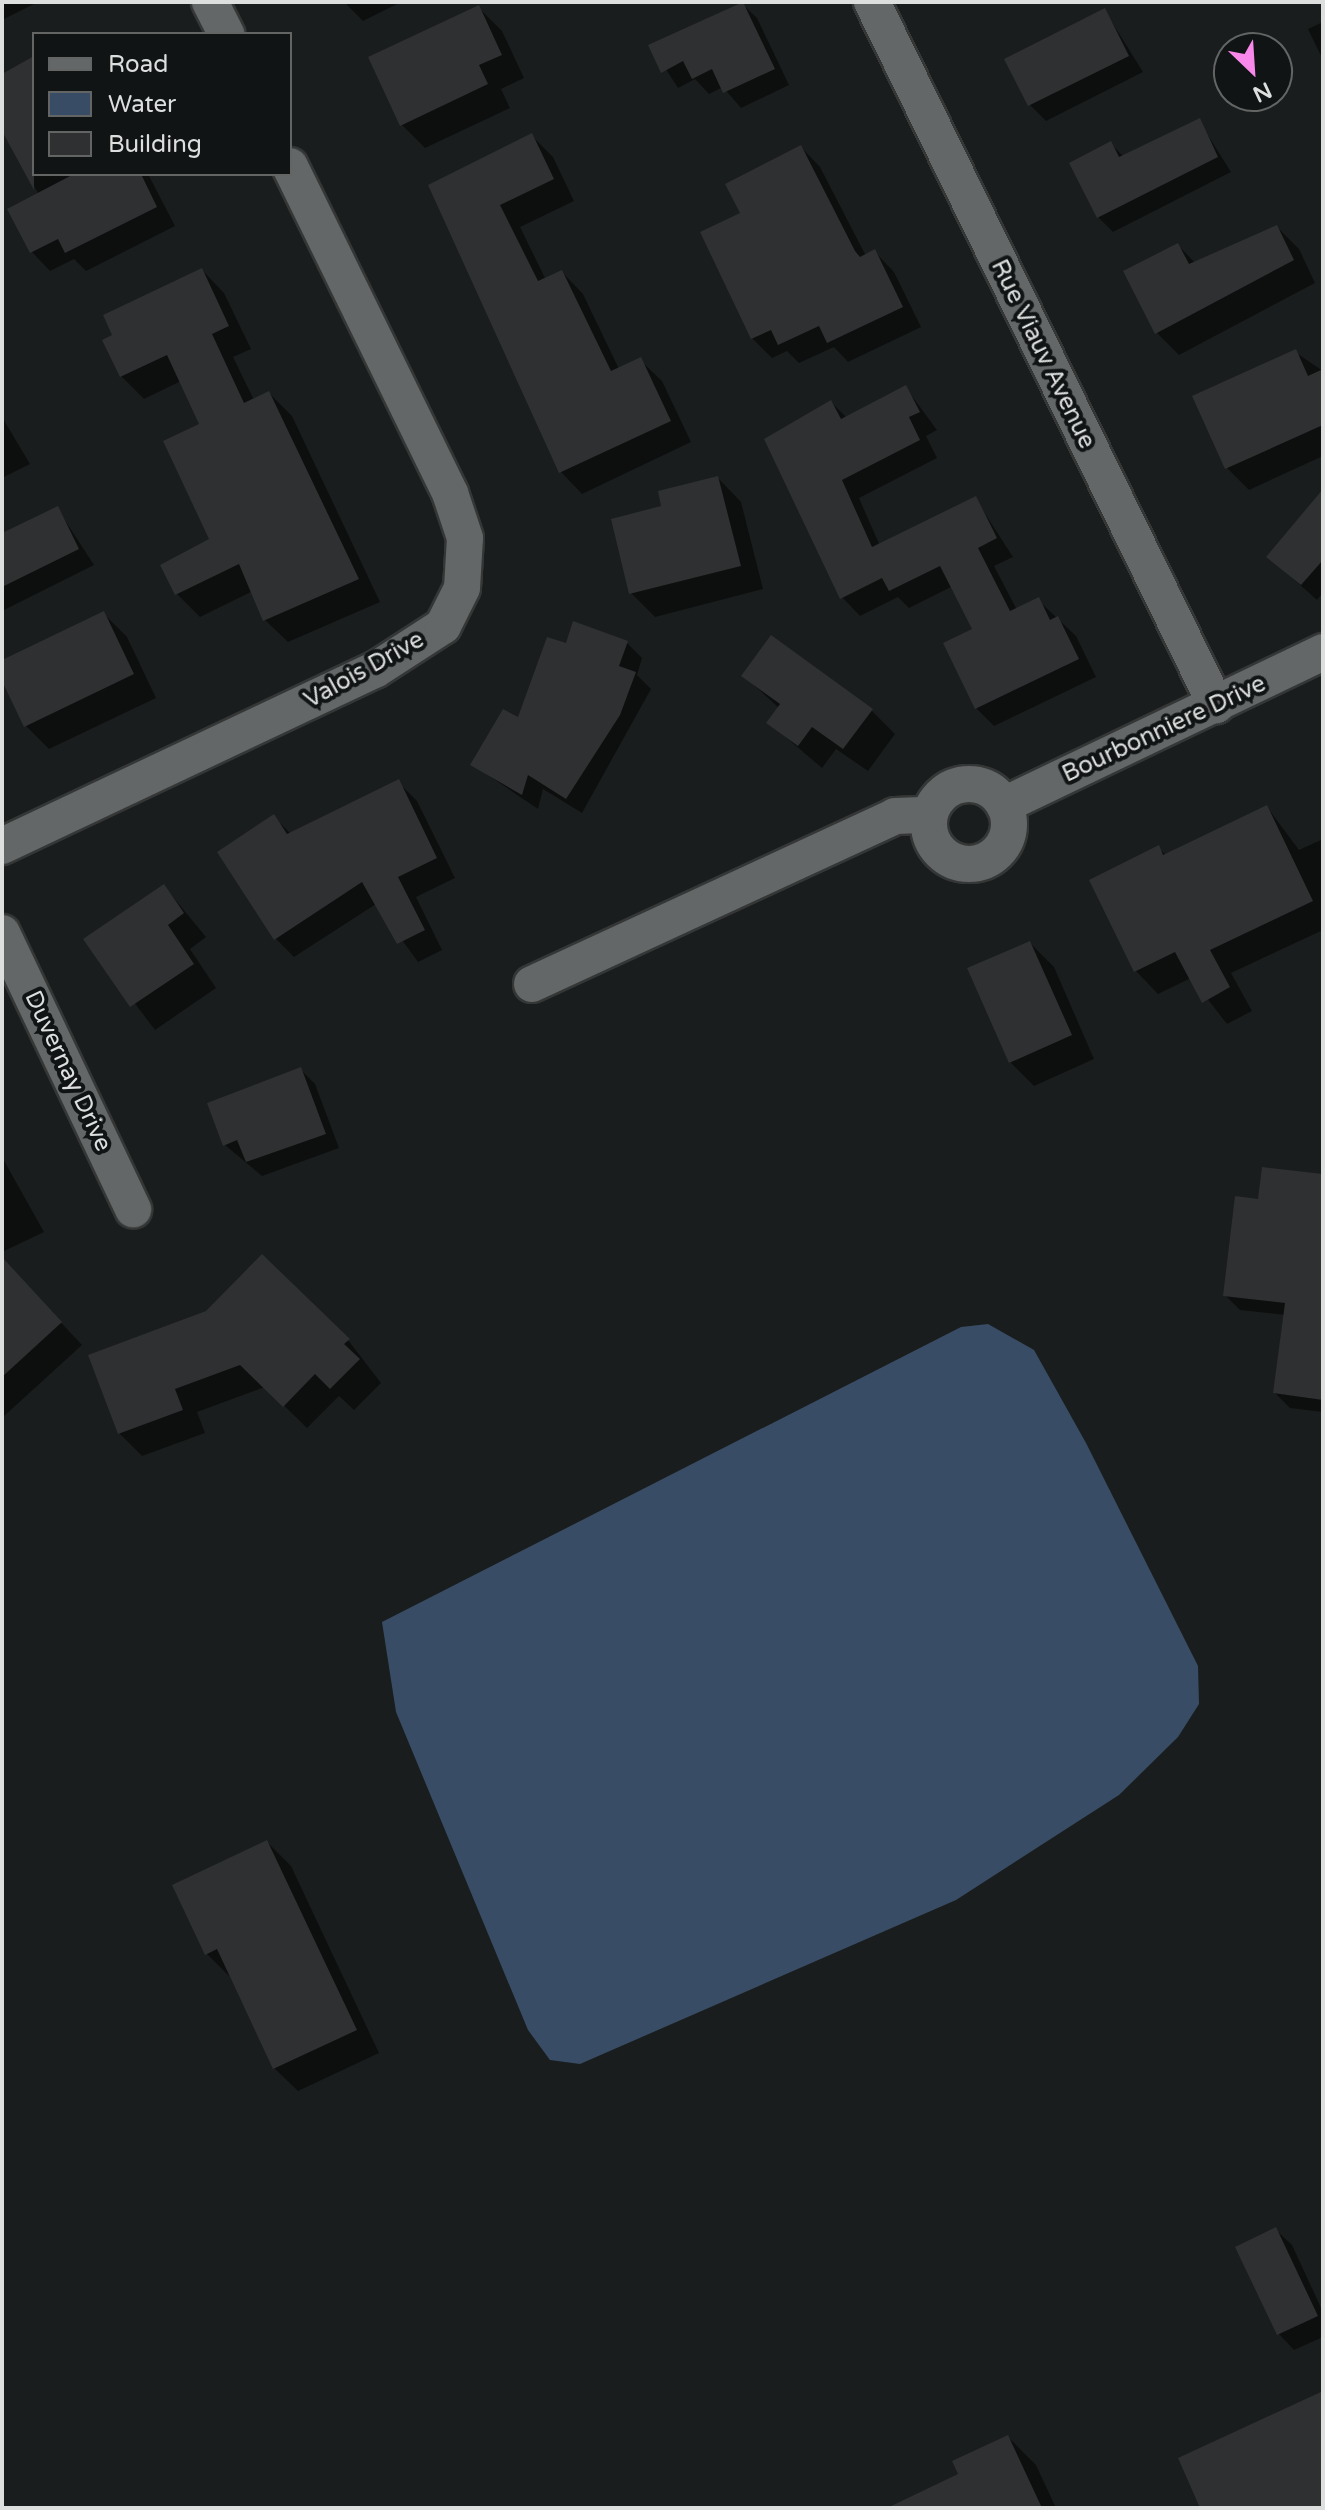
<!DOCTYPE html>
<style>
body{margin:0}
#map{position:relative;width:1325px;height:2510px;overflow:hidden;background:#1a1d1d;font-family:"Varela Round",sans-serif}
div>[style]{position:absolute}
.water>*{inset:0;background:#384d65}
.shadow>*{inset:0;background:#0007}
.building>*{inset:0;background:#2e3031}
.roads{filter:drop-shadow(2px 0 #353737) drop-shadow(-2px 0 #353737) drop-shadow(0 2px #353737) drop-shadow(0 -2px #353737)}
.street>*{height:36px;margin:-18px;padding:0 18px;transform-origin:18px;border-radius:18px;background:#646767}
.street>.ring{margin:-18px;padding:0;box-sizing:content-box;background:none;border:36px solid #646767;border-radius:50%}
span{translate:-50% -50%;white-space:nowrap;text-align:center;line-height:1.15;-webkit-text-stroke:8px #111414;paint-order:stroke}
.street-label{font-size:24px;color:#dddfdf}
.frame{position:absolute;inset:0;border:4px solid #dddfdf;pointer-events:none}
.legend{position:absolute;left:32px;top:32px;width:260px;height:144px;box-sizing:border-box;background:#111414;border:2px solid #636565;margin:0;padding:10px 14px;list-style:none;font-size:24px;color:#dddfdf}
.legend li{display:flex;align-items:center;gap:16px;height:40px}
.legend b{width:40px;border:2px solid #636565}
.north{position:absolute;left:1213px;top:32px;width:80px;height:80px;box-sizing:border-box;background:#111414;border:2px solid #636565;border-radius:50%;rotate:155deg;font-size:22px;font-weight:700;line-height:32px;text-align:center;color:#dddfdf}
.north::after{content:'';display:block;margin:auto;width:28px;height:36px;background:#f888ea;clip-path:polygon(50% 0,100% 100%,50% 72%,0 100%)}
</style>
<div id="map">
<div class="water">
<i style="clip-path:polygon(988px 1324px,1034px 1350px,1086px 1443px,1198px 1666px,1199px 1704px,1178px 1737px,1119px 1795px,956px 1900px,580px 2064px,550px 2060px,528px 2030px,396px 1712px,382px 1622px,961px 1327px)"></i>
</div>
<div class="shadow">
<i style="clip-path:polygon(2px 2px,38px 2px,2px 20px)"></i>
<i style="clip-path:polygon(344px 2px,401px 2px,363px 21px)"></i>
<i style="clip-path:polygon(741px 3px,757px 18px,789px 85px,741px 108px,723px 87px,709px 94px,695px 79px,678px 88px,651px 46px)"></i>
<i style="clip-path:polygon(478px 7px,502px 31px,524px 78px,501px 89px,510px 108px,425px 148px,401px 124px)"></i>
<i style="clip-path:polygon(1105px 11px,1143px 72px,1046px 121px,1030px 105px)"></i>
<i style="clip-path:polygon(1323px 22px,1323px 60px,1308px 29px)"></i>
<i style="clip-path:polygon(34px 58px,34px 174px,148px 174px,175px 226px,86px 271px,74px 259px,50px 271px,32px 252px,39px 195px,2px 127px,2px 76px)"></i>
<i style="clip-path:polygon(1199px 121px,1231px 172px,1113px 232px,1098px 217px,1111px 144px,1124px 157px)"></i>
<i style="clip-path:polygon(531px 135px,553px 157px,574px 201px,520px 227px,546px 280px,562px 272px,583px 294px,619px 369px,640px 360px,662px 381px,691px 442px,582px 494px,561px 472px,430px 186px)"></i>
<i style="clip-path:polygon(801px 147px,820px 167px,866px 256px,875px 252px,894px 272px,921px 327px,848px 362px,834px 347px,799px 363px,787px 351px,772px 358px,752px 338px,743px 214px)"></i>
<i style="clip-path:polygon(1277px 227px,1299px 249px,1315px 283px,1179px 355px,1157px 333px,1178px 245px,1196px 264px)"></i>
<i style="clip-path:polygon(202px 270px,224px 293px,251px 349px,233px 357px,254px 400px,269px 393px,292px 416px,380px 602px,288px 642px,265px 620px,253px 591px,200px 617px,177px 594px,212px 540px,202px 425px,181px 381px,144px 399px,121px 376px)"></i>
<i style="clip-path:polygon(1295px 352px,1323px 371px,1323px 456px,1249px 490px,1227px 468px)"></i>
<i style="clip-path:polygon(906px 388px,937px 430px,926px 436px,937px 458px,859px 498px,880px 546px,975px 498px,1013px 557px,994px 566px,1017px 610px,1038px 600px,1076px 636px,1096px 677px,994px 726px,976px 708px,975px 630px,953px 586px,909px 608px,898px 597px,860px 616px,842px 597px,831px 402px,847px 418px)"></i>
<i style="clip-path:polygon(2px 417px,30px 464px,2px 478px)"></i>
<i style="clip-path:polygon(718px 478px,741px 502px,763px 589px,655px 617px,631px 593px)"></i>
<i style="clip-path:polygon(1323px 492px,1323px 593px,1317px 600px,1269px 557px)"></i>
<i style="clip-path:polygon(57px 508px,94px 565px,2px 611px,2px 535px)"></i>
<i style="clip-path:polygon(104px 614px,127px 637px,156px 698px,49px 749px,25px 725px,2px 662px)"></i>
<i style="clip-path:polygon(626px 642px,642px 658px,637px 675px,651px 689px,582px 813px,543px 789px,538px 809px,473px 765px,519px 720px,567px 646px)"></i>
<i style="clip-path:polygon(744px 676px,871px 710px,895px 734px,868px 771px,836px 749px,822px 768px,768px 722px,779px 708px)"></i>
<i style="clip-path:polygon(398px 782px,417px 801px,455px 878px,416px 897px,442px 950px,418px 962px,376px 904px,294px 957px,275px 938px,274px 817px,291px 834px)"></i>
<i style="clip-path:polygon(1267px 807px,1299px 850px,1323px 839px,1323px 930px,1231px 973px,1252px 1011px,1227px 1024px,1191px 978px,1158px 994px,1136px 971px,1158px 848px,1166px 855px)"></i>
<i style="clip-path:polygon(164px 886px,206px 937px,190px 949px,216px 988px,155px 1030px,86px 939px)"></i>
<i style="clip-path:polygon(1030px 943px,1054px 967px,1094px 1059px,1034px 1086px,1010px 1062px)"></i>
<i style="clip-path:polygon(300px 1069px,315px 1084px,339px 1148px,262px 1176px,225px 1145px)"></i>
<i style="clip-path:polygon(2px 1157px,44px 1232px,2px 1252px)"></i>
<i style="clip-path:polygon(1323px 1176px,1323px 1412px,1290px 1408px,1275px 1393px,1286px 1315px,1240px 1310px,1225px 1295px,1260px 1201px)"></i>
<i style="clip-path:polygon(2px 1288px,37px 1297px,82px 1345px,2px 1418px)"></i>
<i style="clip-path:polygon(207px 1312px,348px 1340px,381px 1383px,354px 1410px,339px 1396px,307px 1428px,265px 1387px,197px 1412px,205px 1433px,142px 1456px,119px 1433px)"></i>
<i style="clip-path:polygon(267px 1842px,291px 1866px,379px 2053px,298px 2091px,274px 2068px,230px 1977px,207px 1954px)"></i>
<i style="clip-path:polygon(1276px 2230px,1292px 2245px,1323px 2312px,1323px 2337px,1294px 2350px,1279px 2334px,1238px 2247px)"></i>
<i style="clip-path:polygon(1008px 2437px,1036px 2465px,1056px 2508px,891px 2508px,961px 2475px)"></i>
</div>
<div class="building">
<i style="clip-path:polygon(743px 2px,775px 69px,723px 93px,712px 69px,692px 79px,683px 61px,661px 73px,648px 45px)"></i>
<i style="clip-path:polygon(479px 5px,502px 55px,479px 65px,488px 84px,400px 126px,368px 57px)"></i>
<i style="clip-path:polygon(1105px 8px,1129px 56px,1028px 106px,1004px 59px)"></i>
<i style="clip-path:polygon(34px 56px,34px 190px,2px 131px,2px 74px)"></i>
<i style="clip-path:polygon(1200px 118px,1218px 157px,1097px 218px,1069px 163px,1111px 141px,1119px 157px)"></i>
<i style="clip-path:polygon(532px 133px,554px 179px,500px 205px,538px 281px,562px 270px,611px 371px,641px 357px,671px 421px,559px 473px,428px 185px)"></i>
<i style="clip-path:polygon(801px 145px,855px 251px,860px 257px,875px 249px,903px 307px,827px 343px,819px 326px,778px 345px,771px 330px,751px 339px,700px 232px,740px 213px,725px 184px)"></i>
<i style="clip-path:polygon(74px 174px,141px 174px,157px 207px,65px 253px,58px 239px,30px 253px,7px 209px)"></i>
<i style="clip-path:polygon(1277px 225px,1294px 260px,1155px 334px,1123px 271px,1178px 243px,1189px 264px)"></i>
<i style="clip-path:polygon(202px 268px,229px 326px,212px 334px,244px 403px,269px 391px,359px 579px,263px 621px,239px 564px,175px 595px,160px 565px,209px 539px,163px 441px,199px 424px,167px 355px,120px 377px,102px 340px,112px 335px,103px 315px)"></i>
<i style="clip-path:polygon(1296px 349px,1308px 376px,1323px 369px,1323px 425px,1225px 469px,1192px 396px)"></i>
<i style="clip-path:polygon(906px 385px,920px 412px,909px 417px,920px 440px,842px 480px,872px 547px,976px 496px,997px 538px,978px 548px,1010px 611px,1039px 597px,1050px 620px,1058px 616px,1079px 659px,975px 709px,943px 643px,972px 629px,940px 566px,889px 591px,882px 578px,840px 599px,764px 439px,831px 400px,841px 419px)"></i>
<i style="clip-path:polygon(718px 476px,741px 566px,629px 594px,611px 519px,661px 506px,658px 491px)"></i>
<i style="clip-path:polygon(1323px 489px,1323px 560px,1301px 585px,1266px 557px)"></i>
<i style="clip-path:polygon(58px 506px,79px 549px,2px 587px,2px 533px)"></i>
<i style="clip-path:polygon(104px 611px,134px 674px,24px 727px,2px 681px,2px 660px)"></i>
<i style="clip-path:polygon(573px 621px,628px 641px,619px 666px,636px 672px,620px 715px,566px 799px,528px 775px,522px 795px,470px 765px,503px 709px,518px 717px,547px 637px,566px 643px)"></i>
<i style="clip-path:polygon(771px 635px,873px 709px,843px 749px,812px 727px,798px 746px,766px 723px,780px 704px,741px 676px)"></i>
<i style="clip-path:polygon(399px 779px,437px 858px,398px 877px,425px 930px,397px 944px,362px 882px,274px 940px,217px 852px,274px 814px,287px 834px)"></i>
<i style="clip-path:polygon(1267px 805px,1313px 901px,1210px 950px,1230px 987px,1202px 1003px,1175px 952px,1134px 972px,1089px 880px,1159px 845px,1163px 855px)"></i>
<i style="clip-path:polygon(164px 884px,184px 913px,168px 925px,194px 964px,130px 1007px,83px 939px)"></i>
<i style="clip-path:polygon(1030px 941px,1072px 1035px,1009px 1063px,967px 968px)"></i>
<i style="clip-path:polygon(301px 1067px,326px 1134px,246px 1162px,237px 1140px,223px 1146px,207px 1103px)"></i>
<i style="clip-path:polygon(1262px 1167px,1323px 1174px,1323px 1400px,1273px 1393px,1285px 1303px,1223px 1296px,1235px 1196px,1258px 1199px)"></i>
<i style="clip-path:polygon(262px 1254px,350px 1339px,344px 1344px,360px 1359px,330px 1389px,315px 1374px,283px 1407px,240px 1365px,175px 1389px,183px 1410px,118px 1434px,88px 1355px,206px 1311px)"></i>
<i style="clip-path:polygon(2px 1257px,62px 1322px,2px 1377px)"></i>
<i style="clip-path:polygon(267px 1840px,357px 2030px,273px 2069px,217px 1949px,205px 1955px,172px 1885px)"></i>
<i style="clip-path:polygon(1276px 2227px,1318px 2316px,1277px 2335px,1235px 2247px)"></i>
<i style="clip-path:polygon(1323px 2391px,1323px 2508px,1200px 2508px,1178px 2458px)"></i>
<i style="clip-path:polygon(1008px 2435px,1042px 2508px,887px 2508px,958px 2474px,952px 2461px)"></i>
</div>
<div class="roads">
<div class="street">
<i style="left:210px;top:2px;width:36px;rotate:63deg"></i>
<i style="left:872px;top:2px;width:783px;rotate:63.93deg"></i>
<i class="ring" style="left:929px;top:784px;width:44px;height:44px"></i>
<i style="left:1004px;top:805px;width:354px;rotate:-25.6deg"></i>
<i style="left:2px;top:846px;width:412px;rotate:-25.3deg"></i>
<i style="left:375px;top:670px;width:81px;rotate:-32.9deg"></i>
<i style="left:443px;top:626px;width:42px;rotate:-63.4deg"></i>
<i style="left:462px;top:588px;width:50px;rotate:-86.6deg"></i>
<i style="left:465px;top:538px;width:47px;rotate:-108.4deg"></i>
<i style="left:450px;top:493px;width:364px;rotate:-116.1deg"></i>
<i style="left:2px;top:933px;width:306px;rotate:64.6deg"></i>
<i style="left:532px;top:984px;width:400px;rotate:-24.8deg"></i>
<i style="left:895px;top:816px;width:34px;rotate:-2deg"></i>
</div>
</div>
<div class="street-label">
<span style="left:1043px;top:354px;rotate:64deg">Rue Viauv Avenue</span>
<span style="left:364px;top:670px;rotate:-29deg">Valois Drive</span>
<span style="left:1164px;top:729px;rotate:-25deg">Bourbonniere Drive</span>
<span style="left:68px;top:1071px;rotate:65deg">Duvernay Drive</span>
</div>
<div class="frame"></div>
<ul class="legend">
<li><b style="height:10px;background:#646767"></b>Road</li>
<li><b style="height:22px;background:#384d65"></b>Water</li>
<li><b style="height:22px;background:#2e3031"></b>Building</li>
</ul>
<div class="north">N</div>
</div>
